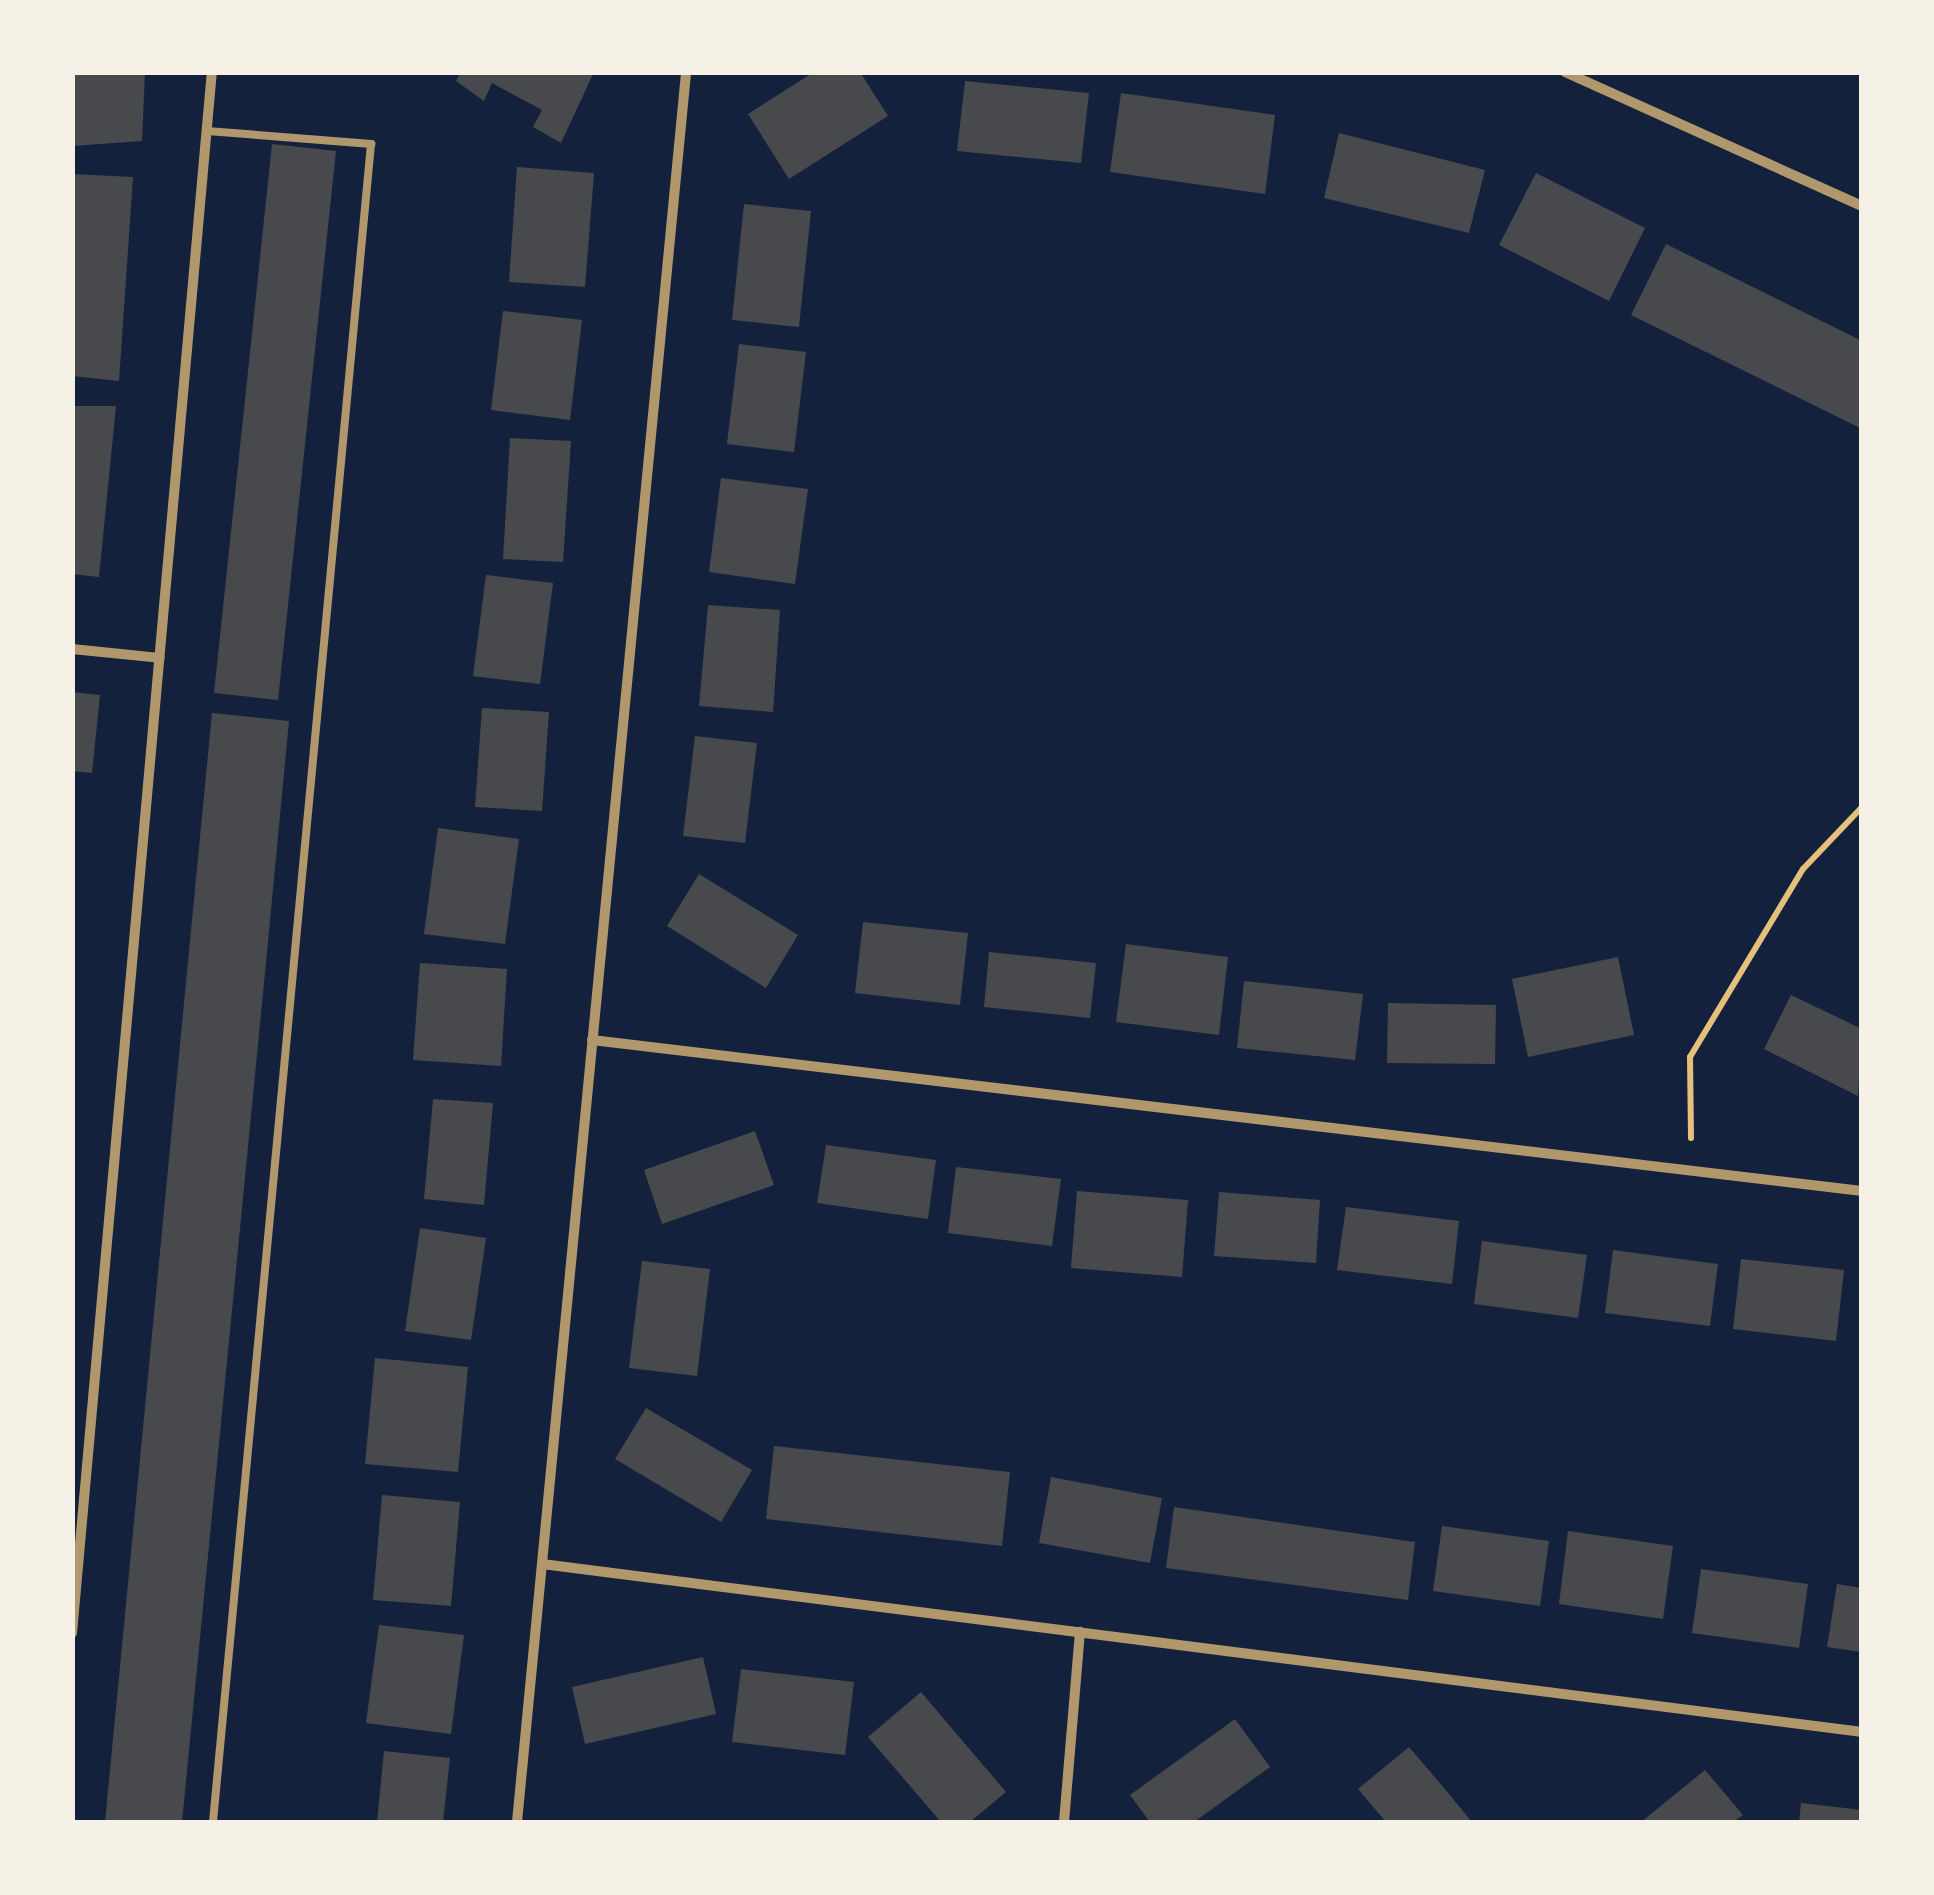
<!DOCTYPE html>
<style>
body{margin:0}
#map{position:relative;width:1934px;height:1895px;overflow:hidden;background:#14213d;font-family:Arial,sans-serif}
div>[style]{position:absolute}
.building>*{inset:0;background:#48494c}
.path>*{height:6px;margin:-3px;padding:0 3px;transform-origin:3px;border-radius:3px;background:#e5c07b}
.service>*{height:8px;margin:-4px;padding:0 4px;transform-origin:4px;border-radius:4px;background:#b1986c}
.minor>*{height:10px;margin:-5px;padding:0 5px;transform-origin:5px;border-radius:5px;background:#b1986c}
span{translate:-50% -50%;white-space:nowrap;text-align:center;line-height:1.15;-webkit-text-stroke:10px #f6f1e7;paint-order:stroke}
.frame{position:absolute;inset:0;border:75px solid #f6f1e7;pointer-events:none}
</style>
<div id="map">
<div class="building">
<i style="clip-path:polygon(72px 72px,145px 72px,142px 141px,72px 146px)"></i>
<i style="clip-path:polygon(461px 72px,594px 72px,561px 143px,533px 127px,542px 110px,492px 83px,484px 101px,456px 81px)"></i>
<i style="clip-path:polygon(814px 72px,860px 72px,888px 116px,789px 179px,748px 114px)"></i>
<i style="clip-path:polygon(965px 81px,1089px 93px,1081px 163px,957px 151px)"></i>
<i style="clip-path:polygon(1121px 93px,1275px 115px,1265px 194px,1110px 172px)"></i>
<i style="clip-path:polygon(1339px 133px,1485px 170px,1469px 233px,1324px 198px)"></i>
<i style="clip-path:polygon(272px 144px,336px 151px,278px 700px,214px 693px)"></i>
<i style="clip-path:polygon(517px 167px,594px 173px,585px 287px,509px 282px)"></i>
<i style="clip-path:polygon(1536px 173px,1645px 228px,1609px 301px,1499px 245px)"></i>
<i style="clip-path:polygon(72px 174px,133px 177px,119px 381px,72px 376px)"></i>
<i style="clip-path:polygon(744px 204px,811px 211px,799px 327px,732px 320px)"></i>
<i style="clip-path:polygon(1666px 244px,1862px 341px,1862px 429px,1631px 315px)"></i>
<i style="clip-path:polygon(503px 311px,582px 320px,570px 420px,491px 410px)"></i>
<i style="clip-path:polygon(739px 344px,806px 352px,794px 452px,727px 444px)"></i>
<i style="clip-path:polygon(72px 406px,116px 406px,99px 577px,72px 574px)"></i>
<i style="clip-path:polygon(510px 438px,571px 441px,563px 562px,503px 559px)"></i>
<i style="clip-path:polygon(721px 478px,808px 489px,795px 584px,709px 572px)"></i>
<i style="clip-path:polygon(486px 575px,553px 583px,540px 684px,473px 676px)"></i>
<i style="clip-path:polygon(708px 605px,780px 610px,773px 712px,699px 706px)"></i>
<i style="clip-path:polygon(72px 692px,100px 695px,92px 773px,72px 771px)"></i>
<i style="clip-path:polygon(482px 708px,549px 712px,542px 811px,475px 807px)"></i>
<i style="clip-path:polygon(212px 713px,289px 721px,267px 952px,182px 1822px,105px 1822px)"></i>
<i style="clip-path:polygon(695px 736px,757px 743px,745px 843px,683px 836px)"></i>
<i style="clip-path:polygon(438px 828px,519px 839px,505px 944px,424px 934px)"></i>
<i style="clip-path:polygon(699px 874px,798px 935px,766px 988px,667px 926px)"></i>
<i style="clip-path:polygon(863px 922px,968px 933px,960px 1005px,855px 993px)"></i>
<i style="clip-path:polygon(1126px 944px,1228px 957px,1219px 1035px,1116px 1022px)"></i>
<i style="clip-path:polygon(989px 952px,1096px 963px,1090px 1018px,984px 1007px)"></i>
<i style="clip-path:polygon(1618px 957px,1634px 1035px,1528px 1057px,1512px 979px)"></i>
<i style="clip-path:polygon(420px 963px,507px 969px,501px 1066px,413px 1060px)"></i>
<i style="clip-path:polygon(1244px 981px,1363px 994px,1355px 1060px,1237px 1048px)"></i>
<i style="clip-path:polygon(1791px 995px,1862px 1029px,1858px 1096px,1764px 1049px)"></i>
<i style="clip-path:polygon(1388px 1003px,1496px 1005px,1495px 1064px,1387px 1063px)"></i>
<i style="clip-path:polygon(433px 1099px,493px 1103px,484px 1205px,424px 1199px)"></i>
<i style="clip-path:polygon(755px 1131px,774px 1185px,662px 1224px,644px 1170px)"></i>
<i style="clip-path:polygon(826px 1145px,936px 1160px,928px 1219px,817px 1203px)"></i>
<i style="clip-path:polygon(956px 1167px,1061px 1179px,1052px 1246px,948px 1233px)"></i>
<i style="clip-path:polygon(1077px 1191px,1188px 1200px,1182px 1277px,1071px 1268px)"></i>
<i style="clip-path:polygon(1219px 1192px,1320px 1200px,1316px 1263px,1214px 1256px)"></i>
<i style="clip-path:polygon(1346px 1207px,1459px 1221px,1452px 1284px,1337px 1270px)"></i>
<i style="clip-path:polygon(420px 1228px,486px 1238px,471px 1340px,405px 1331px)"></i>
<i style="clip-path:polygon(1482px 1241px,1587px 1255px,1578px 1318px,1474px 1304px)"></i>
<i style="clip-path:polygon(1613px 1250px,1718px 1264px,1710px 1326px,1605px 1313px)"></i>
<i style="clip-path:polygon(1741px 1259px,1844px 1270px,1836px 1341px,1733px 1329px)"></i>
<i style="clip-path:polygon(642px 1261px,710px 1269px,697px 1376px,629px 1368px)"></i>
<i style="clip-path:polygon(375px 1358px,468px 1367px,458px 1472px,365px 1464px)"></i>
<i style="clip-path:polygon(646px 1408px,752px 1470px,721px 1522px,615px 1459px)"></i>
<i style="clip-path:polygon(774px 1446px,1010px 1472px,1002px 1546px,766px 1519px)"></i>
<i style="clip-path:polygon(1051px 1477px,1162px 1498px,1150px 1563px,1039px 1543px)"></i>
<i style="clip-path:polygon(382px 1495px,460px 1502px,451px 1606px,373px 1600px)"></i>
<i style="clip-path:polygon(1174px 1507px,1415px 1542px,1408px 1600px,1166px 1568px)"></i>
<i style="clip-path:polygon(1442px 1526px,1549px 1541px,1540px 1606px,1433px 1591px)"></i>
<i style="clip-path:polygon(1568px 1531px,1673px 1546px,1663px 1619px,1559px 1604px)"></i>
<i style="clip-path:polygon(1701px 1569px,1808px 1584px,1799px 1648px,1692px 1633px)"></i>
<i style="clip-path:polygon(1837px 1584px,1862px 1588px,1862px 1652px,1827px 1647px)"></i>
<i style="clip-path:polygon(379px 1625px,464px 1635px,451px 1734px,366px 1723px)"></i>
<i style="clip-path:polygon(703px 1657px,716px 1714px,585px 1744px,572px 1687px)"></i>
<i style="clip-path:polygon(741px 1669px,854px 1682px,845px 1755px,732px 1742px)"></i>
<i style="clip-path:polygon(921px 1692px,1006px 1792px,970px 1822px,941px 1822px,868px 1737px)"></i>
<i style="clip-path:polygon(1235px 1719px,1270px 1767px,1194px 1822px,1150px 1822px,1130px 1795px)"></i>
<i style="clip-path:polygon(1409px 1747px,1444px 1788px,1472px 1822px,1386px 1822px,1358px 1789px)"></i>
<i style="clip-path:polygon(384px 1751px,450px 1758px,443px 1822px,377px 1822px)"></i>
<i style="clip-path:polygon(1705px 1770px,1743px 1815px,1733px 1822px,1641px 1822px)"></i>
<i style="clip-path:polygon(1801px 1803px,1862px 1810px,1862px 1822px,1799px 1822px)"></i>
</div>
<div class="path">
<i style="left:1691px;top:1138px;width:81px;rotate:-90.7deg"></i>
<i style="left:1690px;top:1057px;width:219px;rotate:-59deg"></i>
<i style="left:1803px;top:869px;width:86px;rotate:-46.4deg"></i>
</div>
<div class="service">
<i style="left:207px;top:131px;width:165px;rotate:4.5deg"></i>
<i style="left:371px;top:144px;width:1685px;rotate:95.38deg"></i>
</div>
<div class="minor">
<i style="left:1565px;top:72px;width:326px;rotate:24.3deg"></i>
<i style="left:72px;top:649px;width:88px;rotate:5.8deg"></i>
<i style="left:592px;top:1040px;width:1279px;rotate:6.78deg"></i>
<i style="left:542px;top:1564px;width:1331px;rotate:7.25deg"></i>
<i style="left:72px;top:1633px;width:1567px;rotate:-84.88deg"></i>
<i style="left:517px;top:1822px;width:1758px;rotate:-84.48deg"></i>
<i style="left:1064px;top:1822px;width:191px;rotate:-85.2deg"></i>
</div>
<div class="frame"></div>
</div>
